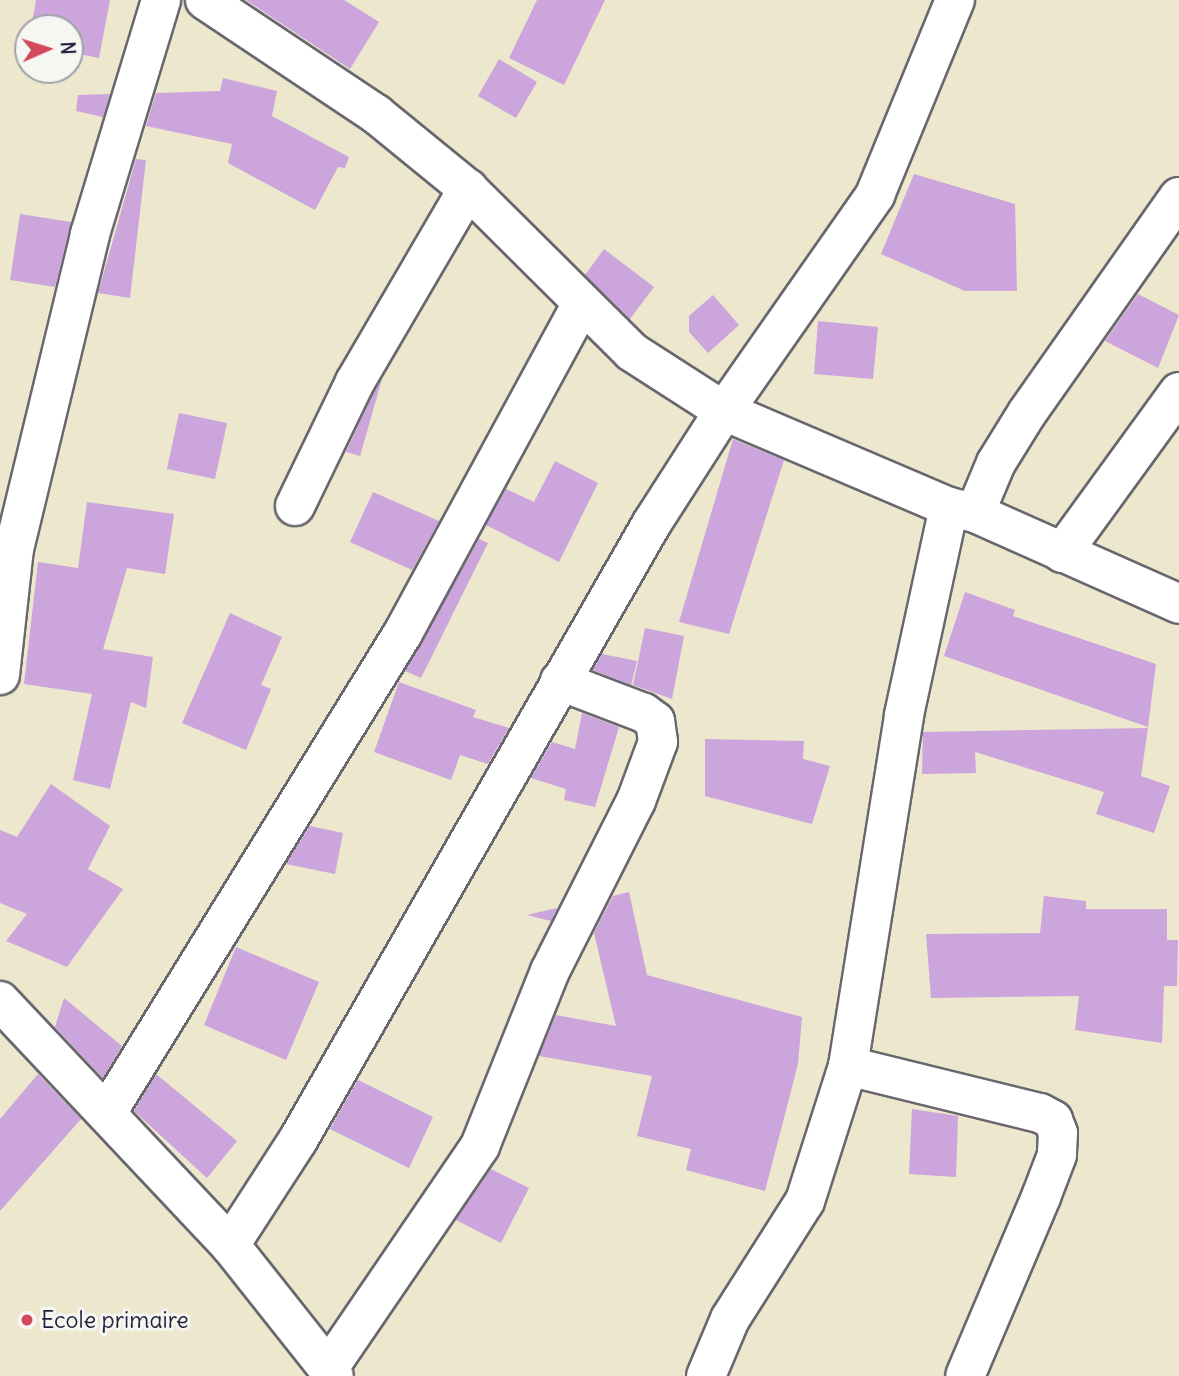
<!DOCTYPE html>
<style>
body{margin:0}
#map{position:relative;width:1179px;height:1376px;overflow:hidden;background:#ece7cd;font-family:Delius,sans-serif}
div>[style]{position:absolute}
.building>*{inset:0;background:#cba5dc}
.roads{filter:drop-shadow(2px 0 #69676e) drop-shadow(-2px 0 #69676e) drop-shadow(0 2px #69676e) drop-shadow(0 -2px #69676e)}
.minor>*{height:38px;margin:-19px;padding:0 19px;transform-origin:19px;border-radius:19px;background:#fff}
.dots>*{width:19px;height:19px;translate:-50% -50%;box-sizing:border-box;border:4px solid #f6f6f2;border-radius:50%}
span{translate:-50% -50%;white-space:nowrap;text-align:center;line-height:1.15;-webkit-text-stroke:6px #f6f6f2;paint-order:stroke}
.poi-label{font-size:23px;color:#22223b}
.left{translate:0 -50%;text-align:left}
.north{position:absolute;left:14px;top:14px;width:70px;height:70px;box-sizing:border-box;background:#f6f6f2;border:2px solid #a1a1a9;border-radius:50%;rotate:87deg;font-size:19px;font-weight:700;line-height:28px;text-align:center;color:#22223b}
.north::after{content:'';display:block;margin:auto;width:24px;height:32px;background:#d1495b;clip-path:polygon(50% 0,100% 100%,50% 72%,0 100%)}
</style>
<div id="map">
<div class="building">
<i style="clip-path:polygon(36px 0,110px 0,99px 58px,70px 52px,70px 28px,31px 28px)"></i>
<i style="clip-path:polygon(246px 0,344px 0,379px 22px,350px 69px)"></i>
<i style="clip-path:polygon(537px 0,605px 0,564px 85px,509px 58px)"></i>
<i style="clip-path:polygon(499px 59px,537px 82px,516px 118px,478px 96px)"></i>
<i style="clip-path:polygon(223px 78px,277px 91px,272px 116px,349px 157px,345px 168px,338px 167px,315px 210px,228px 163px,232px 144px,146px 126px,156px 93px,220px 91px)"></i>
<i style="clip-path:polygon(110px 94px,103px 117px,76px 111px,78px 95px)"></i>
<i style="clip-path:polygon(136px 159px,146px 160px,130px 298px,98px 293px)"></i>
<i style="clip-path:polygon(914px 174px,1015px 204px,1017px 291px,965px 291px,881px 254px)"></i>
<i style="clip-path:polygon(20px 214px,71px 222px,55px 287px,10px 280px)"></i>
<i style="clip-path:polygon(604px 249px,654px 287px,630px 319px,585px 275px)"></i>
<i style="clip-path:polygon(1138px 294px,1179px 315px,1158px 368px,1105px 341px)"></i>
<i style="clip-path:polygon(713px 295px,739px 325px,708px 353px,689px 332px,689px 316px)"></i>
<i style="clip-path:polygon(818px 321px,878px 327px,873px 379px,814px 374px)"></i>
<i style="clip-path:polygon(382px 379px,360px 456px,346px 452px,374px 392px)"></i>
<i style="clip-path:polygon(179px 413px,227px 423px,215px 479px,167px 469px)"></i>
<i style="clip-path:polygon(733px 439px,784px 460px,729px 634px,679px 622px)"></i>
<i style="clip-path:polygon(555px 461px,598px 483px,559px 562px,486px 525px,506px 489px,534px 502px)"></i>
<i style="clip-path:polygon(373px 492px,439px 521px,412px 570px,350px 542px)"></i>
<i style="clip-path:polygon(87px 502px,174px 514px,165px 574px,127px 568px,103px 649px,153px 657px,146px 708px,131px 702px,110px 789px,73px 780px,92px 694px,24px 684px,38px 562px,78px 568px)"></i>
<i style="clip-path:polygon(479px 539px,488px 543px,421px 678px,405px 671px)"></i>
<i style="clip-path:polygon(965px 592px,1015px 610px,1013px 616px,1156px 664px,1148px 727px,944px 656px)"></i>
<i style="clip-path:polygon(230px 613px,282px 637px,261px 685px,271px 689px,246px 750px,182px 723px)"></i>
<i style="clip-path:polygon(645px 628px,684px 636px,672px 699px,633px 685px)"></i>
<i style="clip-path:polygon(602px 654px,637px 661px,631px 685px,593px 670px)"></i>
<i style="clip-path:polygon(399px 682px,476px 710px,473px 717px,509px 728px,488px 764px,460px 755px,451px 780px,374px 752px)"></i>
<i style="clip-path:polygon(582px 713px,619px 727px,595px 807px,564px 800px,566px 789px,531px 778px,552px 742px,575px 749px)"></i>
<i style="clip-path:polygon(1148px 728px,1141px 776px,1170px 786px,1154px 833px,1096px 814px,1104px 792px,975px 752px,976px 773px,922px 774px,923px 732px)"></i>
<i style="clip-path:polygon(705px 739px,804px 741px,803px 759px,830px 766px,812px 824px,705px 796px)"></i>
<i style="clip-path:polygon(51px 784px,110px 826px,88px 869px,123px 889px,67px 967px,6px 941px,27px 914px,0 903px,0 830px,17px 837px)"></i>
<i style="clip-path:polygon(310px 826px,343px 833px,335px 874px,286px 864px)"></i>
<i style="clip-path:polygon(629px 892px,647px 975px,802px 1017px,798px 1064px,765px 1191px,686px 1170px,691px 1149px,637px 1136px,652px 1076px,539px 1056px,556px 1015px,616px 1026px,594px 933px,613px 896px)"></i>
<i style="clip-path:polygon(1044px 896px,1086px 901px,1086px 909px,1167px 909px,1167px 940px,1178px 940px,1177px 986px,1164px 986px,1162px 1043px,1075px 1030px,1079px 996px,931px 998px,926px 934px,1040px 933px)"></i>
<i style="clip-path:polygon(557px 908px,551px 921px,527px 915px)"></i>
<i style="clip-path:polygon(236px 947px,319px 982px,286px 1060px,204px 1025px)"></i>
<i style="clip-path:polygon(64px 998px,122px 1046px,103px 1078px,55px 1027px)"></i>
<i style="clip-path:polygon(38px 1074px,81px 1119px,0 1211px,0 1119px)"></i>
<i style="clip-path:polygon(156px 1074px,237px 1141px,207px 1178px,134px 1111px)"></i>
<i style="clip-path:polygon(358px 1080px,433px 1117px,409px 1168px,330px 1129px)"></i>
<i style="clip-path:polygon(912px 1109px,958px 1116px,956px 1177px,909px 1174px)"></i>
<i style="clip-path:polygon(491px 1169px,529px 1188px,501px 1243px,456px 1220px)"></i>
</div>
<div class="roads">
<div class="minor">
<i style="left:205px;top:0;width:206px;rotate:33.7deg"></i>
<i style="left:376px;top:114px;width:119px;rotate:39.2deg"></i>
<i style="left:468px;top:189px;width:231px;rotate:44.8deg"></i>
<i style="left:632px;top:352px;width:109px;rotate:32.7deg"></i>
<i style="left:724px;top:411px;width:245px;rotate:23.1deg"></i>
<i style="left:949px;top:507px;width:27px;rotate:13deg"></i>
<i style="left:975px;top:513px;width:223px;rotate:24deg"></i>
<i style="left:295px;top:506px;width:138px;rotate:-64.2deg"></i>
<i style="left:355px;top:382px;width:224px;rotate:-59.7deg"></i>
<i style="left:975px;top:513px;width:54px;rotate:-67.2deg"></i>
<i style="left:996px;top:463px;width:59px;rotate:-58.2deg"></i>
<i style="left:1027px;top:413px;width:264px;rotate:-54.9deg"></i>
<i style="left:1062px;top:553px;width:199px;rotate:-54deg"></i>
<i style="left:0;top:675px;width:127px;rotate:-83.7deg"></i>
<i style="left:14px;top:549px;width:324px;rotate:-76.4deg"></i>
<i style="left:90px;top:234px;width:245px;rotate:-73.1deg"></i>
<i style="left:0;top:1001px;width:335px;rotate:46.7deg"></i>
<i style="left:230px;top:1245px;width:167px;rotate:51.6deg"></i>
<i style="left:848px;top:1066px;width:355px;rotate:-80.9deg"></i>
<i style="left:904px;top:715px;width:213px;rotate:-77.8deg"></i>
<i style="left:108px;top:1111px;width:562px;rotate:-58.32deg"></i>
<i style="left:403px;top:633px;width:375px;rotate:-61.5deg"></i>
<i style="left:230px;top:1245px;width:125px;rotate:-57.1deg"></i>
<i style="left:298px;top:1140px;width:711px;rotate:-60.16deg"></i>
<i style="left:652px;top:523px;width:133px;rotate:-57.3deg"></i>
<i style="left:724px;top:411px;width:264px;rotate:-55deg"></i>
<i style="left:875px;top:195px;width:211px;rotate:-67.7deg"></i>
<i style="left:328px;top:1369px;width:270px;rotate:-55.7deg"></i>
<i style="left:480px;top:1146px;width:188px;rotate:-68.2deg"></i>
<i style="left:550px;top:971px;width:191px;rotate:-63.2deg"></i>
<i style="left:636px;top:801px;width:63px;rotate:-69.6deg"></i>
<i style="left:658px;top:742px;width:21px;rotate:-98deg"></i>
<i style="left:655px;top:721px;width:14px;rotate:-144deg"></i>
<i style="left:644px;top:713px;width:90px;rotate:-159.1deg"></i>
<i style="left:706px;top:1376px;width:62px;rotate:-67.2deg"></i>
<i style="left:730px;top:1319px;width:140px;rotate:-57.6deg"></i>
<i style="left:805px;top:1201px;width:142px;rotate:-72.3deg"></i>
<i style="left:848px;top:1066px;width:198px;rotate:13.8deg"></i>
<i style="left:1040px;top:1113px;width:15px;rotate:28deg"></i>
<i style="left:1053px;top:1120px;width:14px;rotate:69deg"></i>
<i style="left:1058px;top:1133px;width:22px;rotate:93deg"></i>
<i style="left:1057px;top:1155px;width:45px;rotate:110.9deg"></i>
<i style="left:1041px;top:1197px;width:194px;rotate:113deg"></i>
</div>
</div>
<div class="dots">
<i style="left:27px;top:1320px;background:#d1495b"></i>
</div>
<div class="poi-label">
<span class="left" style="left:41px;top:1320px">Ecole primaire</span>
</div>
<div class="north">N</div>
</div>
